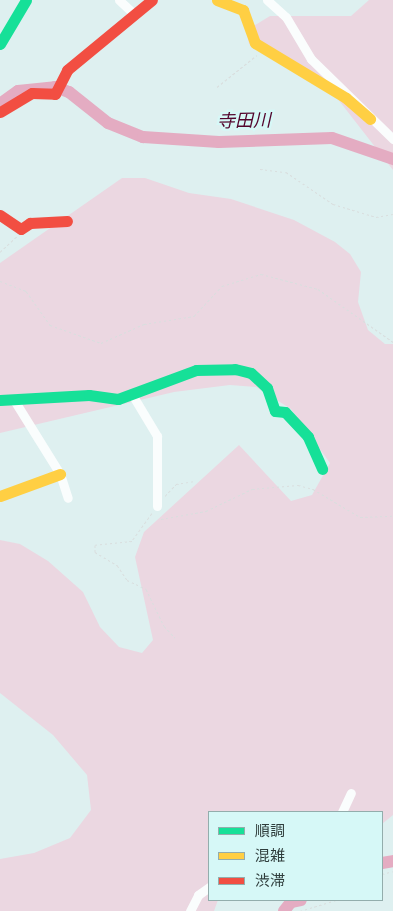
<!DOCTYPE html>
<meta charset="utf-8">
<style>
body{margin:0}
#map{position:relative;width:393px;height:911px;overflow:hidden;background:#def0f0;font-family:Overpass,"Noto Sans JP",sans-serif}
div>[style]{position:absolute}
.green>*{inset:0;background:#ebd7e1}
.river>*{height:12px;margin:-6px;padding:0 6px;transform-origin:6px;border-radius:6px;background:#e4acc2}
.path>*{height:1px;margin-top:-0.5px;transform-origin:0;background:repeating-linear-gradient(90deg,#d9dede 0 2.5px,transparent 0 5px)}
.street>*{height:9px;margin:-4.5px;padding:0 4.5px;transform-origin:4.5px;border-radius:4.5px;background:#fafdfd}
.fast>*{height:11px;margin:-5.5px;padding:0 5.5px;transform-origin:5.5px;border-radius:5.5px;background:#16e098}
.slow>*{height:11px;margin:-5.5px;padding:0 5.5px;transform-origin:5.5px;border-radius:5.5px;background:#ffcf43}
.jam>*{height:11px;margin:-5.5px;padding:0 5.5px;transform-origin:5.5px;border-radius:5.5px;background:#f24e42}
span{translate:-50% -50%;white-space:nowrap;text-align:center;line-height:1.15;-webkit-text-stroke:4.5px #d6f8f7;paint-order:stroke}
.water-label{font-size:18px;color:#53052d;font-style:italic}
.legend{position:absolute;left:208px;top:811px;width:175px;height:90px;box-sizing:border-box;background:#d6f8f7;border:1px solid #93adac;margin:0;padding:6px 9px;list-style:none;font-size:15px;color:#2f3d3c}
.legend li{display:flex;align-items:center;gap:10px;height:25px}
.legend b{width:25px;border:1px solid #93adac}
</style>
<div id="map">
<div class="green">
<i style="clip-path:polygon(369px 0,393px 0,393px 170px,337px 98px,249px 44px,247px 30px,270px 16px,351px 16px)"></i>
<i style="clip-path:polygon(122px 178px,145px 178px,189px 193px,231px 199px,294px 220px,335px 242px,350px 254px,361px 272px,358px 302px,368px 330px,385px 344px,393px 344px,393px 815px,382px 824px,382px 812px,209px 812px,209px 900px,218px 900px,214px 911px,0 911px,0 859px,34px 853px,70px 838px,91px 810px,87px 775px,53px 735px,0 693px,0 540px,20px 544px,48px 561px,83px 592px,100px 627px,119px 647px,142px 653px,153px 640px,135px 557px,144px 532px,239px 445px,291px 501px,312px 495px,330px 463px,291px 409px,256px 387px,230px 385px,174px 392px,0 433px,0 263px)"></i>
</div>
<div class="river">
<i style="left:0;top:104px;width:22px;rotate:-36deg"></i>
<i style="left:18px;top:91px;width:37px;rotate:-6deg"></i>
<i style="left:55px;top:87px;width:15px;rotate:20deg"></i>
<i style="left:69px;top:92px;width:50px;rotate:38.5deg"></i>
<i style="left:108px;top:123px;width:38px;rotate:22deg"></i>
<i style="left:143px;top:137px;width:76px;rotate:3.8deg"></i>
<i style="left:219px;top:142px;width:113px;rotate:-2deg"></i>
<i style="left:332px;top:138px;width:65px;rotate:19deg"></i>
<i style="left:382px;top:863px;width:11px;rotate:-10deg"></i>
<i style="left:284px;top:911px;width:11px;rotate:-52deg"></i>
<i style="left:291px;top:902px;width:10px;rotate:-11deg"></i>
</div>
<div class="path">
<i style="left:217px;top:87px;width:51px;rotate:-38.7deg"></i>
<i style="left:260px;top:169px;width:26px;rotate:7deg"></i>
<i style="left:286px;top:172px;width:57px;rotate:34.2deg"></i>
<i style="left:333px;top:204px;width:45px;rotate:16.8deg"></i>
<i style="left:376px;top:217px;width:17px;rotate:-10deg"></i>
<i style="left:0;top:252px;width:23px;rotate:-43deg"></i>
<i style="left:0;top:281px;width:28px;rotate:21deg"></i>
<i style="left:26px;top:291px;width:42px;rotate:54.8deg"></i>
<i style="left:50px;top:325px;width:54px;rotate:19.4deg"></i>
<i style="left:101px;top:343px;width:47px;rotate:-23.8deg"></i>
<i style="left:144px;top:324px;width:51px;rotate:-9.1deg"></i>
<i style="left:194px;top:316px;width:41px;rotate:-47deg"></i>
<i style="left:222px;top:286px;width:41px;rotate:-17.1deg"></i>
<i style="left:261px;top:274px;width:59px;rotate:14.7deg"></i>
<i style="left:318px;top:289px;width:92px;rotate:35.2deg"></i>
<i style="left:165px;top:496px;width:16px;rotate:-47deg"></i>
<i style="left:176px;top:484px;width:20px;rotate:-9deg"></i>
<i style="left:152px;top:513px;width:34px;rotate:126deg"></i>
<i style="left:132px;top:541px;width:37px;rotate:174deg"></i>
<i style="left:95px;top:545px;width:7px;rotate:90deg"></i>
<i style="left:95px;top:552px;width:26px;rotate:31deg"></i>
<i style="left:117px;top:565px;width:18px;rotate:56deg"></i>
<i style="left:127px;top:580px;width:21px;rotate:25deg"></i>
<i style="left:146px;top:589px;width:41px;rotate:64.1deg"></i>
<i style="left:164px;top:626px;width:16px;rotate:47deg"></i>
<i style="left:161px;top:519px;width:46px;rotate:-10.1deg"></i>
<i style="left:206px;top:511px;width:51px;rotate:-25.6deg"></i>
<i style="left:252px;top:489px;width:46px;rotate:-5deg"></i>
<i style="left:298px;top:485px;width:16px;rotate:15deg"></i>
<i style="left:313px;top:489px;width:55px;rotate:30.8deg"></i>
<i style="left:360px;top:517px;width:33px;rotate:-2deg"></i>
<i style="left:382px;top:874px;width:11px;rotate:-15deg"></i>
<i style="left:300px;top:911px;width:37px;rotate:-17deg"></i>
</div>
<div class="street">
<i style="left:119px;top:0;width:22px;rotate:43deg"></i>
<i style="left:267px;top:0;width:25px;rotate:42deg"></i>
<i style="left:286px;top:17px;width:49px;rotate:59.2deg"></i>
<i style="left:311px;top:59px;width:115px;rotate:44.3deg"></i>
<i style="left:133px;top:396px;width:47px;rotate:59deg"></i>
<i style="left:157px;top:436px;width:70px;rotate:90deg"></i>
<i style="left:14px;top:400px;width:87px;rotate:58.1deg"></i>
<i style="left:60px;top:474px;width:25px;rotate:72deg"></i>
<i style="left:342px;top:812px;width:21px;rotate:-65deg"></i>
<i style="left:190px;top:911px;width:18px;rotate:-63deg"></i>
<i style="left:198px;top:895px;width:14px;rotate:-36deg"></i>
</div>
<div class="fast">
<i style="left:0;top:44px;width:51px;rotate:-59.4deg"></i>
<i style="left:0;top:400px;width:89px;rotate:-3.2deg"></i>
<i style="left:89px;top:395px;width:29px;rotate:8deg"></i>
<i style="left:118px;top:399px;width:83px;rotate:-20.4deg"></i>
<i style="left:196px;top:370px;width:39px;rotate:-1deg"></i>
<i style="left:235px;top:369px;width:16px;rotate:14deg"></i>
<i style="left:251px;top:373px;width:22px;rotate:43deg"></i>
<i style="left:267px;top:388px;width:24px;rotate:71deg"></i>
<i style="left:275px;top:411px;width:10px;rotate:6deg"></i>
<i style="left:285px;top:412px;width:34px;rotate:47deg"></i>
<i style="left:308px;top:437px;width:35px;rotate:66deg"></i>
</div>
<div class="slow">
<i style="left:217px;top:0;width:28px;rotate:21deg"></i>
<i style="left:243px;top:10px;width:35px;rotate:70deg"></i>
<i style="left:255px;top:43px;width:106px;rotate:31.1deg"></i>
<i style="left:346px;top:98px;width:32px;rotate:41deg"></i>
<i style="left:0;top:496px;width:64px;rotate:-20.1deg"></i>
</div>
<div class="jam">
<i style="left:0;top:112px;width:37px;rotate:-31deg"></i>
<i style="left:32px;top:93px;width:23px;rotate:2deg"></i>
<i style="left:55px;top:94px;width:27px;rotate:-63deg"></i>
<i style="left:67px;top:70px;width:110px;rotate:-39.5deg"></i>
<i style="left:0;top:215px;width:25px;rotate:34deg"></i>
<i style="left:21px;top:229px;width:11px;rotate:-34deg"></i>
<i style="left:30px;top:223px;width:37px;rotate:-3deg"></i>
</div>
<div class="water-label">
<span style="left:244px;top:123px;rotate:-1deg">寺田川</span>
</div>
<ul class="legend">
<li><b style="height:6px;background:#16e098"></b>順調</li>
<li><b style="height:6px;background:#ffcf43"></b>混雑</li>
<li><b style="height:6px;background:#f24e42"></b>渋滞</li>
</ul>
</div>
